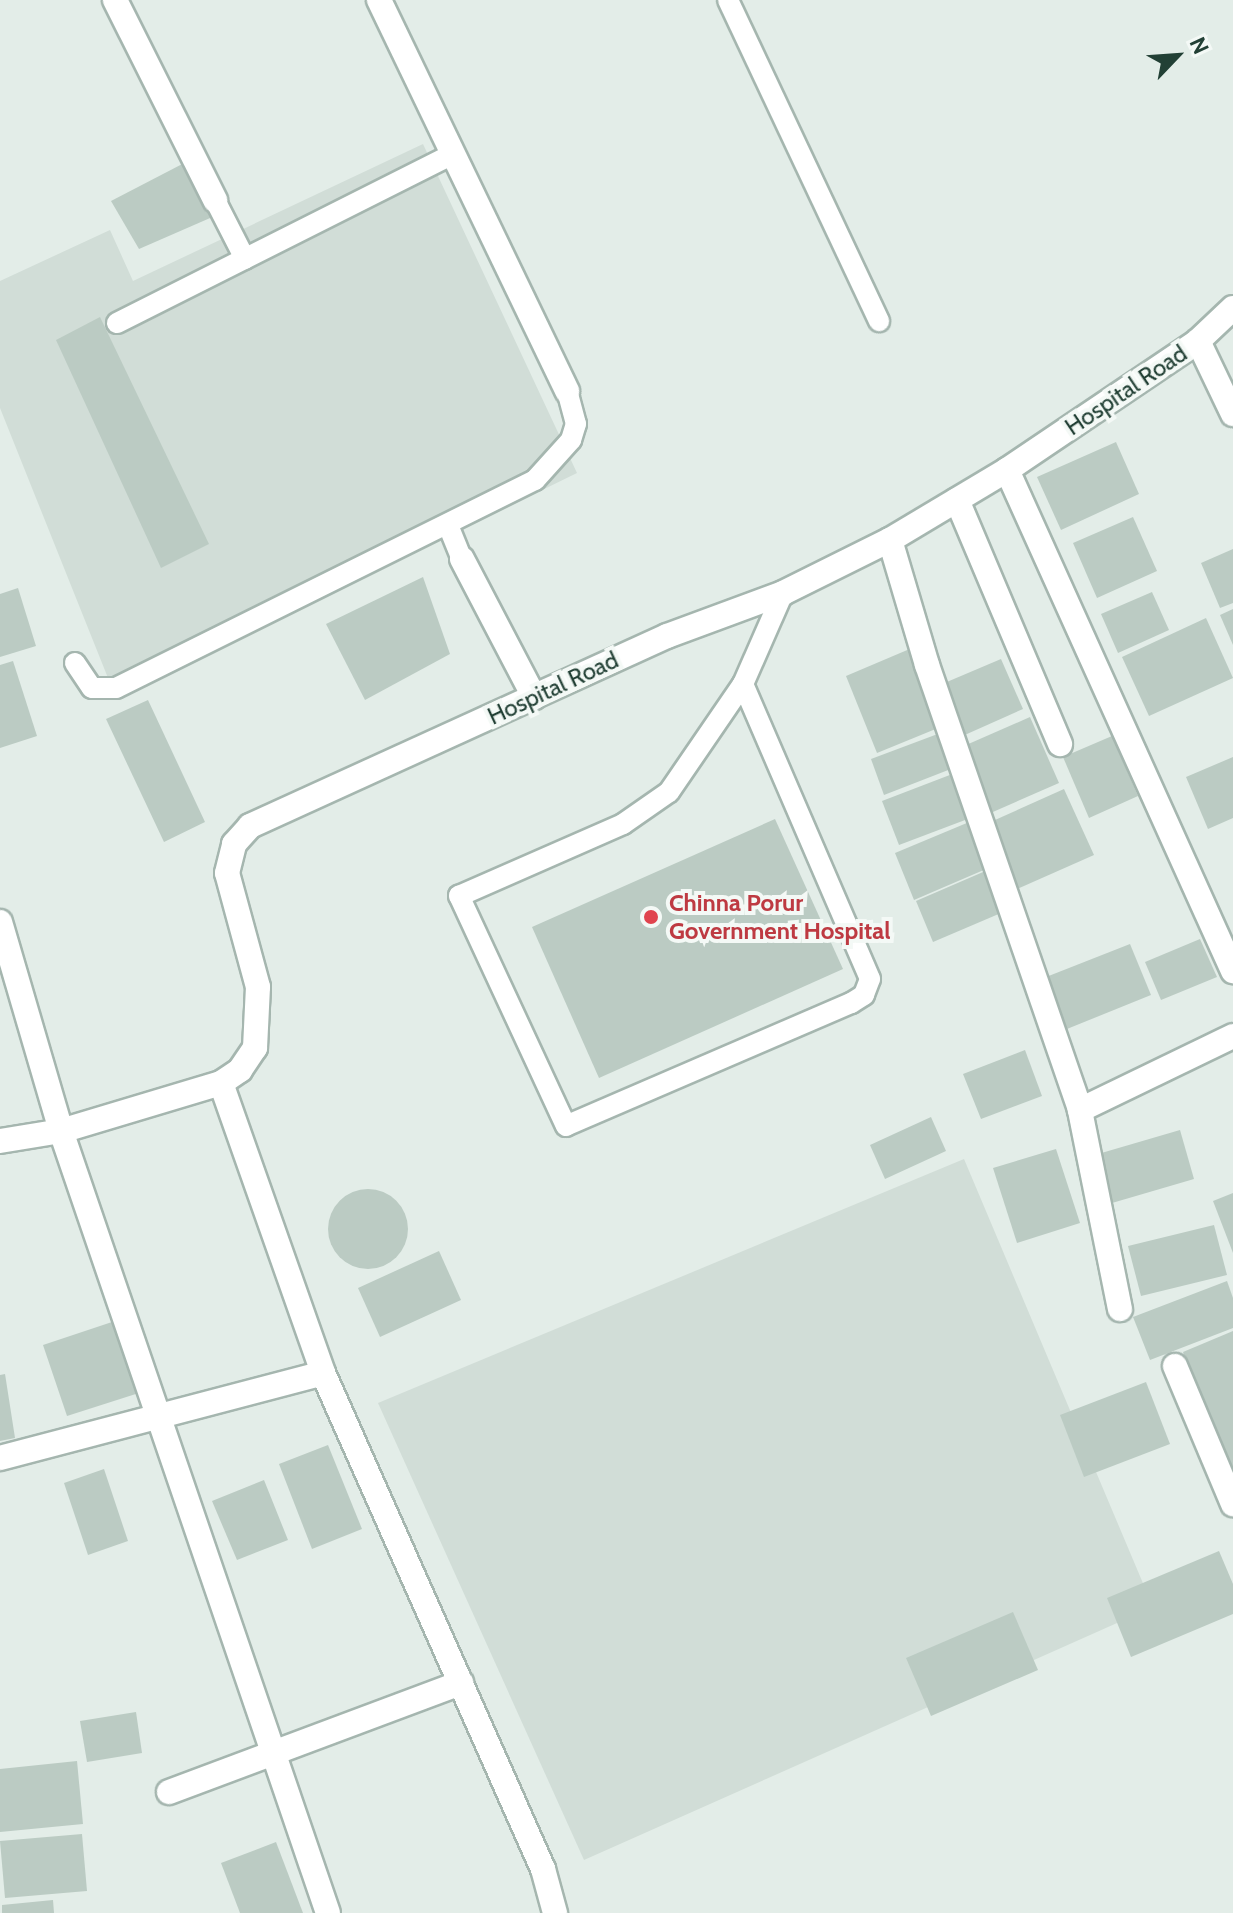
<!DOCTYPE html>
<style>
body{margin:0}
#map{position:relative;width:1233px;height:1913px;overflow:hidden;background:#e3ede8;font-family:Cabin,sans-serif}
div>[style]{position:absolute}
.built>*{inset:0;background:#d1ddd7}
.building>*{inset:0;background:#bbcbc3}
.round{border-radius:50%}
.roads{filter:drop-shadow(2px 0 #a5b6af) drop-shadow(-2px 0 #a5b6af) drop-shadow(0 2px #a5b6af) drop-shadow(0 -2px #a5b6af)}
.service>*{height:20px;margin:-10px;padding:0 10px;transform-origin:10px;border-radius:10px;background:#fff}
.minor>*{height:24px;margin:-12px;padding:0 12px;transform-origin:12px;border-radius:12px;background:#fff}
.dots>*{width:22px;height:22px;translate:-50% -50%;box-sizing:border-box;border:4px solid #f4f9f6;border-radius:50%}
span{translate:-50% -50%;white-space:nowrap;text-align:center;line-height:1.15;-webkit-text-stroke:8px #f4f9f6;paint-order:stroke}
.street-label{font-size:24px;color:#224035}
.health-label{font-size:24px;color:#be3a42;font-weight:700}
.left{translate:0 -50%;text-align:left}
.north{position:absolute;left:1137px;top:16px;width:80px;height:80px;-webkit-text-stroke:6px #f4f9f6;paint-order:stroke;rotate:65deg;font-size:22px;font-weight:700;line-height:32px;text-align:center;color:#224035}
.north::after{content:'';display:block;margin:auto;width:28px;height:36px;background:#224035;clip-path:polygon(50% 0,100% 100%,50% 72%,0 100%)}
</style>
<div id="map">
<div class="built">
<i style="clip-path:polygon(423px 144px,577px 473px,116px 698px,0 408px,0 281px,110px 230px,133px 281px)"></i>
<i style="clip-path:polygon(964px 1159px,1153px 1607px,584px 1860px,378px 1403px)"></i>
</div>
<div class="building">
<i style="clip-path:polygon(190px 160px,217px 215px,139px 249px,111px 201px)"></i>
<i style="clip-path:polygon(100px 317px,209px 544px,161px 568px,56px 340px)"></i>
<i style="clip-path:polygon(1116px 442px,1139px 494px,1061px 530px,1037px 477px)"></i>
<i style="clip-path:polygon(1133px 517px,1157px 571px,1097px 598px,1073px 543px)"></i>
<i style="clip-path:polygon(1233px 549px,1233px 603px,1220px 608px,1201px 563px)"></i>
<i style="clip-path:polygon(423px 577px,450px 654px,365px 700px,326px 624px)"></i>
<i style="clip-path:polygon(18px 588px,36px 646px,0 657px,0 594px)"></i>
<i style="clip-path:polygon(1152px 592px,1169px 630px,1118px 653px,1101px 614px)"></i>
<i style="clip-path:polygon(1233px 609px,1233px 645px,1220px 615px)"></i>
<i style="clip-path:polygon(1206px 618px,1233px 678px,1149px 716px,1122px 657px)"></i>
<i style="clip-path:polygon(912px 648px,943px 726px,877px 753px,846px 676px)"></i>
<i style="clip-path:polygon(1001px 659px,1023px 709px,958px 738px,935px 687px)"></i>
<i style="clip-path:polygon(13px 661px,37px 736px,0 748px,0 665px)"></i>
<i style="clip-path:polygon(148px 700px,205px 822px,164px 842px,106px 719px)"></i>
<i style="clip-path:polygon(1030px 717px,1059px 783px,986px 815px,957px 749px)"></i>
<i style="clip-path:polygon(943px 732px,956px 767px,884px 795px,871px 759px)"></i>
<i style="clip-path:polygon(1112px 736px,1138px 796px,1089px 818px,1063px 757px)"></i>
<i style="clip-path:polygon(1233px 757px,1233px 818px,1208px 829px,1186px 777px)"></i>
<i style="clip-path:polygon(955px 773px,973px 817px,899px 845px,882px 801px)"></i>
<i style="clip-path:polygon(1064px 789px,1094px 855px,1015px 890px,986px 824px)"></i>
<i style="clip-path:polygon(775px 819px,843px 969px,599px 1078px,532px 927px)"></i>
<i style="clip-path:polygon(974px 820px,993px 866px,914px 900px,895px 853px)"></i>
<i style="clip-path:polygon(990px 869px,1008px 910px,933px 942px,916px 901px)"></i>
<i style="clip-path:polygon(1200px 939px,1217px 977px,1161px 1000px,1145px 962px)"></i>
<i style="clip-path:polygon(1130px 944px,1151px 995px,1062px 1031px,1041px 979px)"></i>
<i style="clip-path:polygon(1025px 1050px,1042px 1096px,981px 1119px,963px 1074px)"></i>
<i style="clip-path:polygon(931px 1117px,946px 1151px,885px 1179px,870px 1145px)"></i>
<i style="clip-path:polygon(1180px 1130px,1194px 1179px,1112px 1203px,1098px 1154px)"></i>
<i style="clip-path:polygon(1056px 1149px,1080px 1223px,1017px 1243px,993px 1168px)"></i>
<i class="round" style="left:328px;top:1189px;width:80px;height:80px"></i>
<i style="clip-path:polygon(1233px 1193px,1233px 1253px,1213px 1201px)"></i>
<i style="clip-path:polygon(1214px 1225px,1227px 1275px,1141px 1296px,1128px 1246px)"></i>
<i style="clip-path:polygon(439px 1251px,461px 1300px,380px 1337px,358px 1288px)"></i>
<i style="clip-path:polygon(1227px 1281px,1233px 1298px,1233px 1328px,1150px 1360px,1133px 1317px)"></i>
<i style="clip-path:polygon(118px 1320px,142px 1392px,67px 1416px,43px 1345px)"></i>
<i style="clip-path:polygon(1233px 1331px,1233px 1472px,1183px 1352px)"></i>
<i style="clip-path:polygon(5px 1374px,15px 1438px,0 1441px,0 1375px)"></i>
<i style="clip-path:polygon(1146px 1382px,1170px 1444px,1084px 1477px,1060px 1415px)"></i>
<i style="clip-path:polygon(328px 1445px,362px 1529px,312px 1549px,279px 1464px)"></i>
<i style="clip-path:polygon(104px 1469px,128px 1541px,88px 1555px,64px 1483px)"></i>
<i style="clip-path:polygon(264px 1480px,288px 1540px,237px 1560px,212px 1501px)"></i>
<i style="clip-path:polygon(1219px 1551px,1233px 1584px,1233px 1614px,1131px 1657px,1107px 1598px)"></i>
<i style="clip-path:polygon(1013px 1612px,1038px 1670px,931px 1716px,906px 1658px)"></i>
<i style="clip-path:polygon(136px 1712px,142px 1753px,87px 1762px,80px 1721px)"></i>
<i style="clip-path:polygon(77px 1761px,83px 1824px,0 1832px,0 1769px)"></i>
<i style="clip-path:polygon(82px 1834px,87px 1891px,5px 1898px,0 1841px)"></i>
<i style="clip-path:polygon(276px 1842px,303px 1913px,240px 1913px,221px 1863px)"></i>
<i style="clip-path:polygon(53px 1900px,54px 1913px,2px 1913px,2px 1905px)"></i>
</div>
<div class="roads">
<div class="service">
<i style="left:728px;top:0;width:355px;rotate:64.8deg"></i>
<i style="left:215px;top:200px;width:66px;rotate:63deg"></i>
<i style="left:117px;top:323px;width:376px;rotate:-26.7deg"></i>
<i style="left:448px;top:525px;width:37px;rotate:68deg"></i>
<i style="left:75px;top:663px;width:30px;rotate:56deg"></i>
<i style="left:92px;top:688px;width:24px"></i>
<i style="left:116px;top:688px;width:468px;rotate:-26.4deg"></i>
<i style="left:535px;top:480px;width:54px;rotate:-48deg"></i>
<i style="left:571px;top:440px;width:17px;rotate:-73deg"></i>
<i style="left:576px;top:424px;width:34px;rotate:-105deg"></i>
<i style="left:743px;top:684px;width:321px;rotate:66.7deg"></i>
<i style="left:870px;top:979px;width:17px;rotate:111deg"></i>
<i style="left:864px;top:995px;width:15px;rotate:148deg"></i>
<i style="left:851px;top:1003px;width:310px;rotate:156.7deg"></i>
<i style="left:566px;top:1126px;width:254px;rotate:-114.9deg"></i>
<i style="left:459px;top:896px;width:179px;rotate:-23.7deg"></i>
<i style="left:623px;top:824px;width:56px;rotate:-34.8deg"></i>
<i style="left:669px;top:792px;width:131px;rotate:-55.6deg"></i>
<i style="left:743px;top:684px;width:99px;rotate:-66.3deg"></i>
</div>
<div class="minor">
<i style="left:115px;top:0;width:224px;rotate:63.4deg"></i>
<i style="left:379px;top:0;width:434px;rotate:64.3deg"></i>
<i style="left:1198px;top:341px;width:81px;rotate:64.4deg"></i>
<i style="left:1007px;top:470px;width:550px;rotate:65.72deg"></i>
<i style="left:957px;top:500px;width:265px;rotate:67.1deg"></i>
<i style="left:890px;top:540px;width:130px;rotate:73.5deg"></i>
<i style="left:927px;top:665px;width:471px;rotate:71deg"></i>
<i style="left:462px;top:559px;width:156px;rotate:62.4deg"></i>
<i style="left:0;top:922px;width:218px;rotate:73.7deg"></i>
<i style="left:61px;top:1131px;width:826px;rotate:71.15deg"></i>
<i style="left:221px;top:1083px;width:307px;rotate:70.6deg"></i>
<i style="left:323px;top:1373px;width:543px;rotate:66.08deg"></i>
<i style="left:543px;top:1869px;width:46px;rotate:74.7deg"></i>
<i style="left:0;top:1141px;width:62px;rotate:-9.3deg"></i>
<i style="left:61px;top:1131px;width:167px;rotate:-16.7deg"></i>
<i style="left:221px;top:1083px;width:23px;rotate:-34deg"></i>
<i style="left:240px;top:1070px;width:27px;rotate:-56deg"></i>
<i style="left:255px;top:1048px;width:61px;rotate:-87.2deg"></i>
<i style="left:258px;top:987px;width:118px;rotate:-105.2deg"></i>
<i style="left:227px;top:873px;width:30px;rotate:-76deg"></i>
<i style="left:234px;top:844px;width:24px;rotate:-48deg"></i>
<i style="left:250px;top:826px;width:458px;rotate:-24.5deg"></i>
<i style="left:667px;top:636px;width:124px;rotate:-20.3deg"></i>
<i style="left:783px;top:593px;width:119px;rotate:-26.4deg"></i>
<i style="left:890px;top:540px;width:136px;rotate:-30.9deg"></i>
<i style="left:1007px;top:470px;width:230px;rotate:-34deg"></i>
<i style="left:1198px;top:341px;width:48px;rotate:-43.3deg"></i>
<i style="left:1120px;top:1309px;width:203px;rotate:-101.4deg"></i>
<i style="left:1080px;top:1110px;width:170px;rotate:-25.8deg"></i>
<i style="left:1175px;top:1366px;width:150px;rotate:67.2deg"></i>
<i style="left:0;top:1458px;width:334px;rotate:-14.7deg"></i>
<i style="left:169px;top:1792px;width:312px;rotate:-20.5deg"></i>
</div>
</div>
<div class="dots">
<i style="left:651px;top:917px;background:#e0444e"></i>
</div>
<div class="street-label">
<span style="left:1126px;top:390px;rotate:-34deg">Hospital Road</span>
<span style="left:553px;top:688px;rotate:-25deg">Hospital Road</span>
</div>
<div class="health-label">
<span class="left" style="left:669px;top:917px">Chinna Porur<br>Government Hospital</span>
</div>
<div class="north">N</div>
</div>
